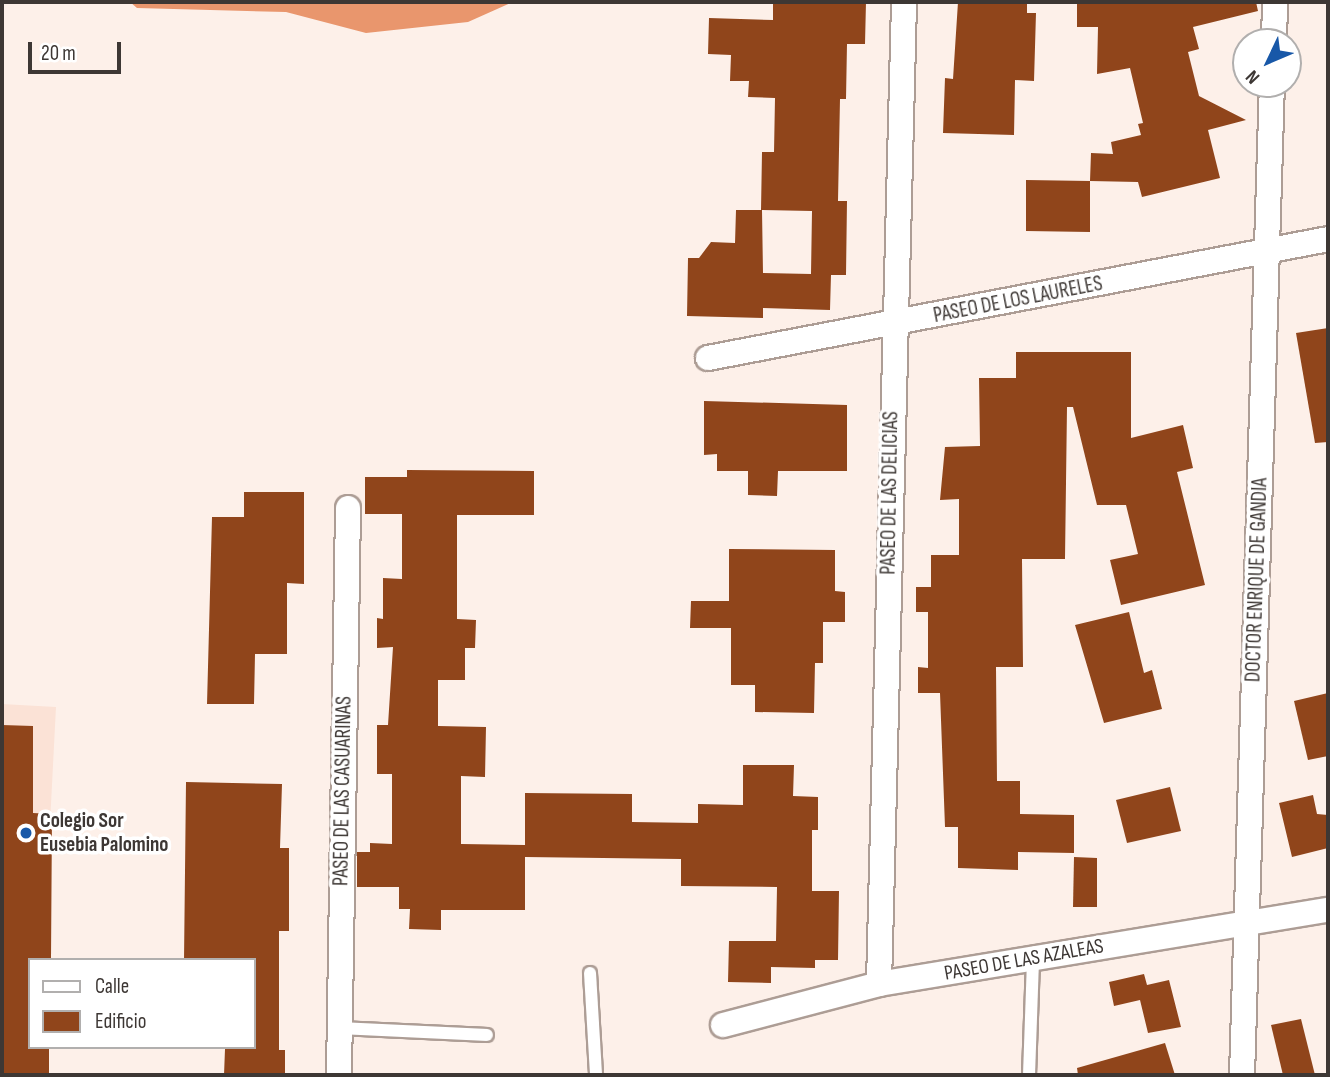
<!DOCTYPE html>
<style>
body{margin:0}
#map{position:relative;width:1330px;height:1077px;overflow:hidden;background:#fdf0e9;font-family:"Sofia Sans Condensed",sans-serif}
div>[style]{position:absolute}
.built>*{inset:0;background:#fbe2d6}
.water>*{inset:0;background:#e9966d}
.building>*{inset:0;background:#90451b}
.roads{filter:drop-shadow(2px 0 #ad9d95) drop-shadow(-2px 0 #ad9d95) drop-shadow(0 2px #ad9d95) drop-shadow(0 -2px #ad9d95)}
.service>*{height:12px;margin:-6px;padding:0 6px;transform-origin:6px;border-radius:6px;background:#fff}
.minor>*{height:24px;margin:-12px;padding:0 12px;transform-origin:12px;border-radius:12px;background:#fff}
.dots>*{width:19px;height:19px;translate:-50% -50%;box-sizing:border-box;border:4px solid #fff;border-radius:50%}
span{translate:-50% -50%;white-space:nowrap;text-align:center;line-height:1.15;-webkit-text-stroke:7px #fff;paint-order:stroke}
.street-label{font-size:21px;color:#3d3734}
.poi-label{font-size:21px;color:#3d3734;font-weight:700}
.left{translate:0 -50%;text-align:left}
.frame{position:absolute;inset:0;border:4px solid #3d3734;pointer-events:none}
.legend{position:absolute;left:28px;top:958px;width:228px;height:91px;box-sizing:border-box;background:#fff;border:2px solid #b1afae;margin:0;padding:9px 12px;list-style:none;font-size:21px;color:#3d3734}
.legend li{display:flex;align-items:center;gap:14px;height:35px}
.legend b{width:35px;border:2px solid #b1afae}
.north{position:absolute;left:1232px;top:28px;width:70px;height:70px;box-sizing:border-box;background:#fff;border:2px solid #b1afae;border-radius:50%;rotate:226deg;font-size:19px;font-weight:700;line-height:28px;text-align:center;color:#3d3734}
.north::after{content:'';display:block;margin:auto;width:24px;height:32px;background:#1858a8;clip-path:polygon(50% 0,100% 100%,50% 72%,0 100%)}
.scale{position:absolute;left:28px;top:42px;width:93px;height:32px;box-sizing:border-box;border:4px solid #3d3734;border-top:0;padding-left:9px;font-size:21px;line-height:24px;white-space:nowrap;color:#3d3734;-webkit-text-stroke:5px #fff;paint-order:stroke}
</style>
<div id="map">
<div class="built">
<i style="clip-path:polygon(2px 704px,56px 707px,43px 960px,30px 960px,30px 1047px,39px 1047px,38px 1075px,2px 1075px)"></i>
</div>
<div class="water">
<i style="clip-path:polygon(130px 2px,513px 2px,468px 22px,366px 33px,286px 12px,137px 8px)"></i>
</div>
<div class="building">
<i style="clip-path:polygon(773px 2px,866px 2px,865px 44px,847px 44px,846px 99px,840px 99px,838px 201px,847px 201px,846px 275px,818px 275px,831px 275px,830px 310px,763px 308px,763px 318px,687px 316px,688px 258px,699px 258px,711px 242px,735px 243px,736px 210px,762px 210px,763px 273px,811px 274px,812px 211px,761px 210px,762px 152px,774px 152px,775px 98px,748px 97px,749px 81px,730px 81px,731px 55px,708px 54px,709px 18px,773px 20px)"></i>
<i style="clip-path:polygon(958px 2px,1027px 2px,1027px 13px,1036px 13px,1034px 81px,1015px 80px,1014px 135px,943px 133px,945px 78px,953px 79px)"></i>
<i style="clip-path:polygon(1077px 2px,1256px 2px,1258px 11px,1193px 27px,1199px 49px,1188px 52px,1199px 96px,1246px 120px,1208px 130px,1220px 178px,1142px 197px,1138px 182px,1090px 181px,1091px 153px,1113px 154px,1111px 142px,1141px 135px,1138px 124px,1143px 123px,1130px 68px,1097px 74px,1098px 27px,1077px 27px)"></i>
<i style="clip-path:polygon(1026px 180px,1090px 181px,1090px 232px,1026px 231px)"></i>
<i style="clip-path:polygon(1328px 328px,1328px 442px,1315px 443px,1296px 333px)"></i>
<i style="clip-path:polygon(1016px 352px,1131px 352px,1131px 438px,1183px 425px,1193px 468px,1177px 472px,1205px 585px,1121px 605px,1110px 560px,1138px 554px,1126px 505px,1097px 505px,1073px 407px,1067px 407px,1065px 559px,1022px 559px,1023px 667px,996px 667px,997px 781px,1020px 781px,1020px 814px,1074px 815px,1074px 853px,1018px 852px,1018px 870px,958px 868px,958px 827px,945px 827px,940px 693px,918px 693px,918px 667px,928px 668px,928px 612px,916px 612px,916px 587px,931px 587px,931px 555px,959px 555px,959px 499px,940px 500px,945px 447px,980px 446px,979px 378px,1016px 378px)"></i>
<i style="clip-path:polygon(704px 401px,847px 405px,847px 471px,778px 471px,777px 496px,748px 495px,748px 471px,717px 471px,717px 454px,704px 455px)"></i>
<i style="clip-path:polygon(407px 470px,534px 471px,534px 515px,457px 515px,457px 619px,476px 620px,475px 648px,465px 648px,465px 680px,438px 680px,438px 726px,486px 727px,485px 777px,461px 776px,461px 844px,525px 845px,525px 910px,441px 910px,441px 930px,409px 929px,410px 909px,399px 909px,399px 887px,357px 887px,357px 852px,370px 852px,370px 843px,392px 844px,392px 774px,377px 774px,377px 725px,388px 725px,393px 647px,377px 648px,377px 618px,383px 619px,383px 578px,402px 579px,402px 514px,365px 514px,365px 477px,407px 477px)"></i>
<i style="clip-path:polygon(244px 492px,304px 492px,304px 584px,287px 583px,287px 654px,255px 654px,254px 704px,207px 704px,212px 517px,244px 517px)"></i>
<i style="clip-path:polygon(729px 549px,835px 550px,835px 591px,845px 592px,845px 622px,823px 622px,823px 663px,815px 663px,814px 713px,755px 712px,755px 685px,731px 685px,731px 628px,690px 628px,691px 601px,729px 601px)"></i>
<i style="clip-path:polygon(1129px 612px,1144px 673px,1152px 670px,1162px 709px,1104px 723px,1075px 625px)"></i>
<i style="clip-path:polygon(1328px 693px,1328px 756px,1308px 760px,1294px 701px)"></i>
<i style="clip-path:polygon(2px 725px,33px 726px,33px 813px,52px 814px,51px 959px,30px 959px,30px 1047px,49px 1047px,49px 1075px,4px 1075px)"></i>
<i style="clip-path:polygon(743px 765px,794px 765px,793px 796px,818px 797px,818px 830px,812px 830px,812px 891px,839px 891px,838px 960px,815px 960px,815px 968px,771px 967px,771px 983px,728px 982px,729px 941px,776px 941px,777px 887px,681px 886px,681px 859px,525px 857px,525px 793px,632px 794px,632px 822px,698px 823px,698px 804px,743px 805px)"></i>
<i style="clip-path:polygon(186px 782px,282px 784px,280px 848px,289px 848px,289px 931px,279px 931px,279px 1050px,285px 1050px,285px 1075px,224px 1075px,225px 1049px,254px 1049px,254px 960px,184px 960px)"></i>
<i style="clip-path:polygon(1170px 787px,1181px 831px,1127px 843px,1116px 800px)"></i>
<i style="clip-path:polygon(1313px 795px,1317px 814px,1328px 815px,1328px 848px,1292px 857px,1279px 803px)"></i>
<i style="clip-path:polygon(1074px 857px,1097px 858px,1097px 907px,1073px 907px)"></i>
<i style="clip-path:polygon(1144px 974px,1147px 985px,1169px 980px,1181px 1027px,1148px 1033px,1140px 1000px,1114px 1006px,1109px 982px)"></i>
<i style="clip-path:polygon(1301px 1019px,1315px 1075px,1283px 1075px,1271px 1025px)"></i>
<i style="clip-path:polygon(1165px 1043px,1175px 1075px,1078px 1075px,1077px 1068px)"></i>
</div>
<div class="roads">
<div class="service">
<i style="left:590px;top:973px;width:102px;rotate:86.6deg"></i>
<i style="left:340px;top:1028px;width:147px;rotate:2.7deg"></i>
<i style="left:1029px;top:1075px;width:117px;rotate:-88deg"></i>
</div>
<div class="minor">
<i style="left:1274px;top:42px;width:40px;rotate:-88.6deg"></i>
<i style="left:708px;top:358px;width:631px;rotate:-10.86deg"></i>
<i style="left:879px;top:984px;width:982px;rotate:-88.54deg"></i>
<i style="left:723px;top:1025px;width:161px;rotate:-14.7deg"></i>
<i style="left:879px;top:984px;width:455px;rotate:-9.4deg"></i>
<i style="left:339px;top:1075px;width:567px;rotate:-89.09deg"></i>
<i style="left:1242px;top:1075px;width:991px;rotate:-88.27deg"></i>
</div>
</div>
<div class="dots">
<i style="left:26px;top:833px;background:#1858a8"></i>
</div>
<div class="street-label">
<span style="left:1018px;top:300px;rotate:-11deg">PASEO DE LOS LAURELES</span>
<span style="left:890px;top:493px;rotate:-89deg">PASEO DE LAS DELICIAS</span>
<span style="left:1257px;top:580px;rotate:-88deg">DOCTOR ENRIQUE DE GANDIA</span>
<span style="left:343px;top:791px;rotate:-89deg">PASEO DE LAS CASUARINAS</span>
<span style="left:1024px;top:960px;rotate:-10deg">PASEO DE LAS AZALEAS</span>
</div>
<div class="poi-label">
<span class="left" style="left:40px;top:833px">Colegio Sor<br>Eusebia Palomino</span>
</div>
<div class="frame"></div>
<ul class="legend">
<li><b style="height:9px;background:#fff"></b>Calle</li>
<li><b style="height:19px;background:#90451b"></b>Edificio</li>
</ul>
<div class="north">N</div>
<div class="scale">20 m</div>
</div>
